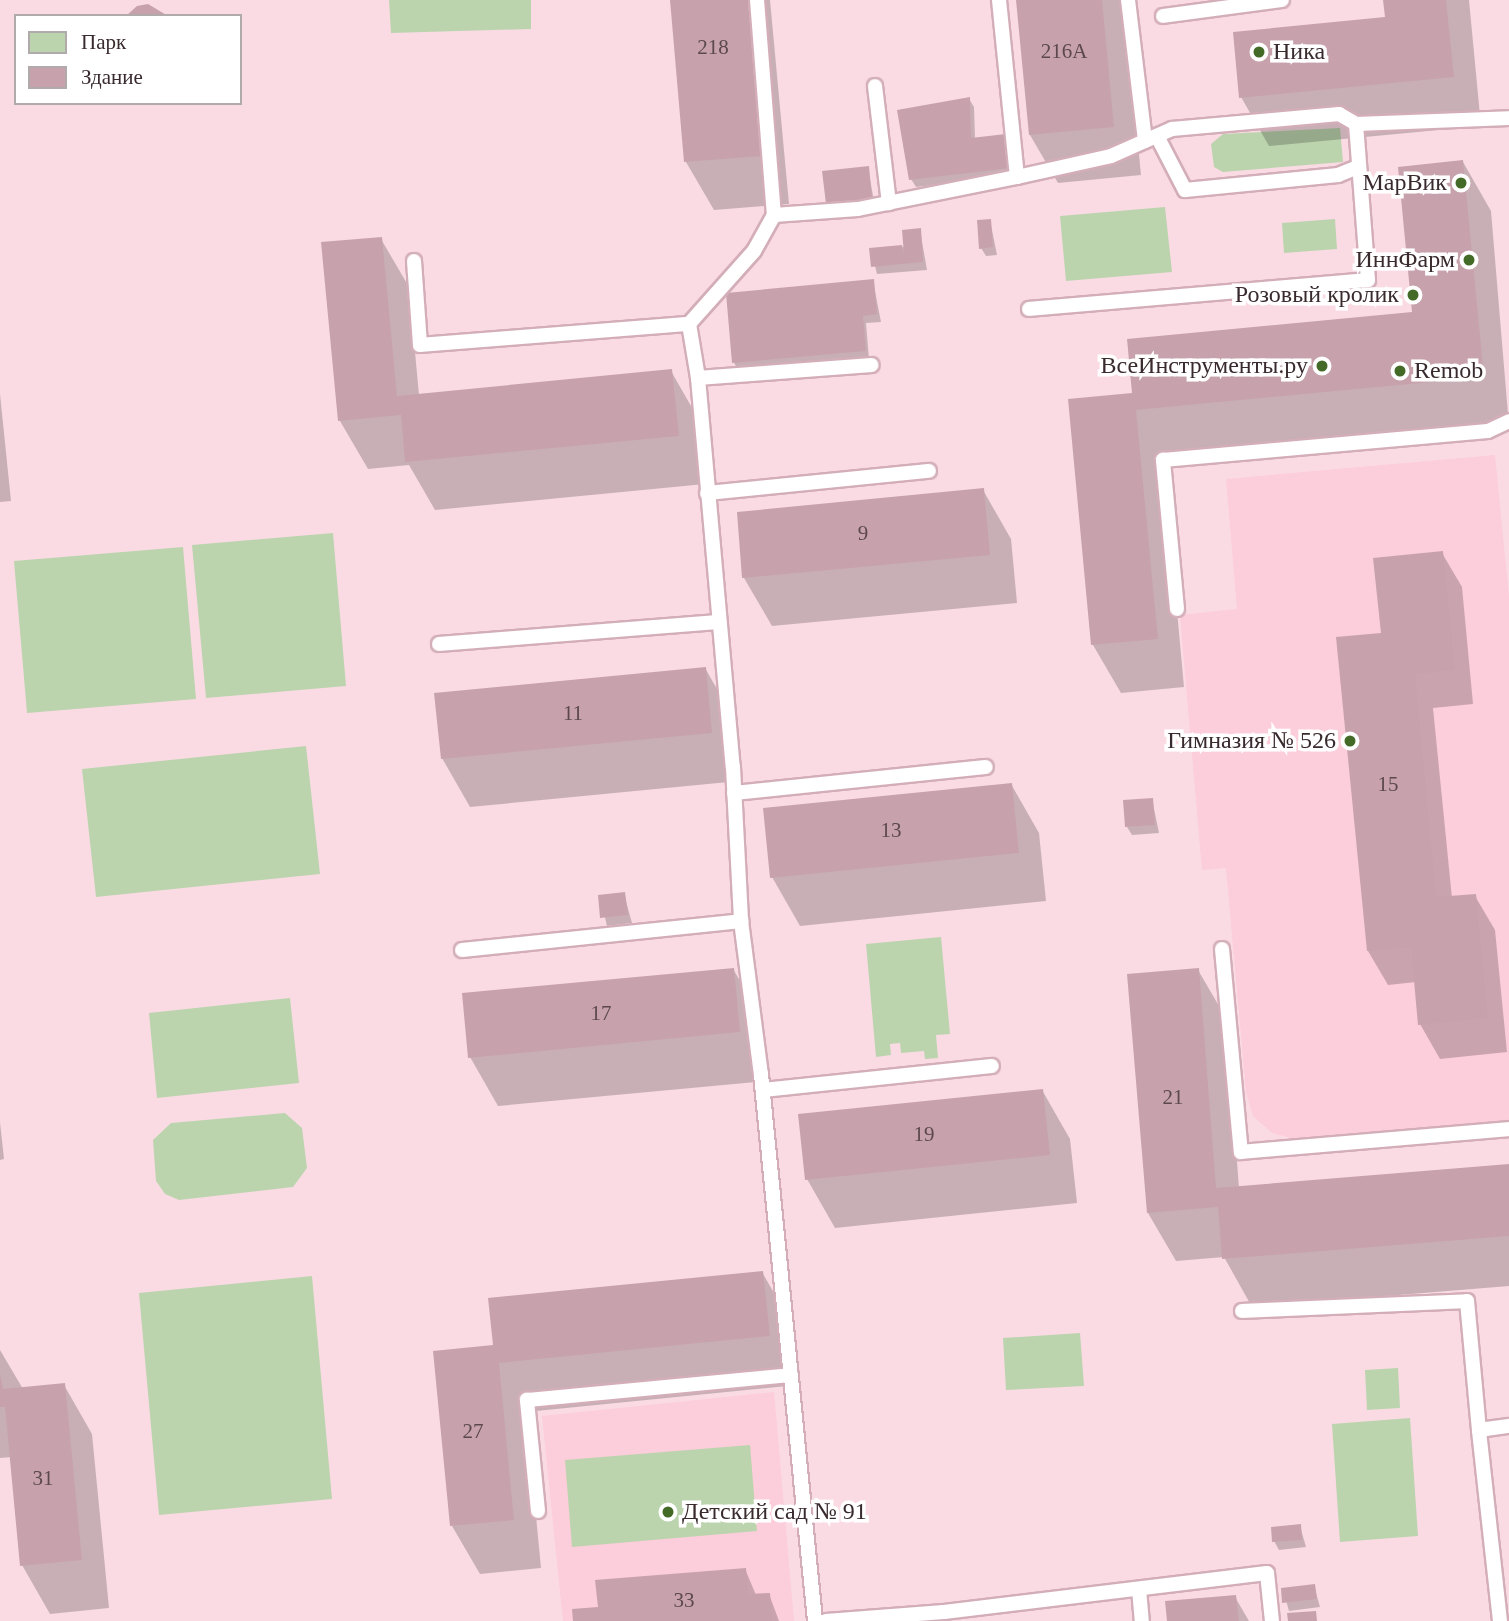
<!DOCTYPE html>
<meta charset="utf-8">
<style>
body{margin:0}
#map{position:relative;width:1509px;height:1621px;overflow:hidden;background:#fadbe4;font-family:Georgia,serif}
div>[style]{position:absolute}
.built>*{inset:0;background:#fccdda}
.green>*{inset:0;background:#bcd4ae}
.shadow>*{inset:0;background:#0003}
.building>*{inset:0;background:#c7a2ad}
.roads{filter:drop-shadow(2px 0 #d3aeb8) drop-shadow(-2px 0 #d3aeb8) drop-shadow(0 2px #d3aeb8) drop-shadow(0 -2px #d3aeb8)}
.lane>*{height:14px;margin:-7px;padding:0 7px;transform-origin:7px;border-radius:7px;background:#fff}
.dots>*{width:19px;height:19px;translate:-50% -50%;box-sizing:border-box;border:4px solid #fff;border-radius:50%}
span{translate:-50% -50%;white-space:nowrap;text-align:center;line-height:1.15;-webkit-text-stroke:7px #fff;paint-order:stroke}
.number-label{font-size:21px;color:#5c484e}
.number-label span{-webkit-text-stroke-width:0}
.poi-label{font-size:24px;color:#392a2e}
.left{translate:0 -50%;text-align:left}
.right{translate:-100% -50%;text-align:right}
.legend{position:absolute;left:14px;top:14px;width:228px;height:91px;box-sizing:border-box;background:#fff;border:2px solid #b0aaab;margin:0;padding:9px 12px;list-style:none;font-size:21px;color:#392a2e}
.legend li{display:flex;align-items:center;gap:14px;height:35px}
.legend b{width:35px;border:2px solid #b0aaab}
</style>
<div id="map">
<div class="built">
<i style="clip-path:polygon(1495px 455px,1509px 597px,1509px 1120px,1299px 1140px,1272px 1133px,1253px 1116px,1246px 1092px,1226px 868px,1202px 870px,1180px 615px,1237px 609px,1226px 479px)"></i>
<i style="clip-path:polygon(774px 1392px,794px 1621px,563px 1621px,542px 1416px)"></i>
</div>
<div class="green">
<i style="clip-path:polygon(389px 0,531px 0,531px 29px,391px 33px)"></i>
<i style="clip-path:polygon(1340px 128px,1343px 162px,1223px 172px,1214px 167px,1211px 144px,1223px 134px)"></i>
<i style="clip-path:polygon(1165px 207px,1172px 272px,1066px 281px,1060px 216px)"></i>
<i style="clip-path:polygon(1335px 219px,1337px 249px,1284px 253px,1282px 223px)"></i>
<i style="clip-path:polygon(333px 533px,346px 686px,206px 698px,192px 545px)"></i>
<i style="clip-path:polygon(183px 547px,196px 699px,27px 713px,14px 561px)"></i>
<i style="clip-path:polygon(306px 746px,320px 874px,96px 897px,82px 769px)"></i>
<i style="clip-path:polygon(941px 937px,950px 1034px,936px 1035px,938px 1058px,925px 1059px,924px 1051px,901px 1053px,900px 1043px,890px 1044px,891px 1055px,876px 1057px,866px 944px)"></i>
<i style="clip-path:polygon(290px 998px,299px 1083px,157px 1098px,149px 1013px)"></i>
<i style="clip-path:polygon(285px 1113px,302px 1128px,307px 1168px,293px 1187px,179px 1200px,165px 1194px,156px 1181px,153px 1140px,171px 1123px)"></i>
<i style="clip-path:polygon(312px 1276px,332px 1499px,159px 1515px,139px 1293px)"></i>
<i style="clip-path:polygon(1080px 1333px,1084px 1386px,1006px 1390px,1003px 1338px)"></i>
<i style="clip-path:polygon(1398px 1368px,1400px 1408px,1367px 1410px,1365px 1370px)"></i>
<i style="clip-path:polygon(1410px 1418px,1418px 1536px,1340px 1542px,1332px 1424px)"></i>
<i style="clip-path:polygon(750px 1445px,757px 1531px,572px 1547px,565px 1460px)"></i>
</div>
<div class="shadow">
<i style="clip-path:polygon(672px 0,770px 0,789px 204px,714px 210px,686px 162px)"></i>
<i style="clip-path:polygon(1018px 0,1124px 0,1141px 175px,1058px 183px,1030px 135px)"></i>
<i style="clip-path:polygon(1385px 0,1469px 0,1481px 126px,1269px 146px,1241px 97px,1387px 19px)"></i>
<i style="clip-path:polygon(969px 99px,974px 107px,975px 139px,1006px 136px,1014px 176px,916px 187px,911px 179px)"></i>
<i style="clip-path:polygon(1463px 162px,1491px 211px,1509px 426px,1163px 458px,1184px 687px,1121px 693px,1093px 645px,1134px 395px,1414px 314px)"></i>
<i style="clip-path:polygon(868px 168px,875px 207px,832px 211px,827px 203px)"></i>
<i style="clip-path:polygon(990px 220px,997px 255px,986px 256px,981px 248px)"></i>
<i style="clip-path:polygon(920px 230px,927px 270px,877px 274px,871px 250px,905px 247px)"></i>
<i style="clip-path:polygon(381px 239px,409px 287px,419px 395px,671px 371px,699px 420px,705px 484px,435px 510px,409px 465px,368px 469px,340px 421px)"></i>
<i style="clip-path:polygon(873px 281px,881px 322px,866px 323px,869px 359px,739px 371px,734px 363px)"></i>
<i style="clip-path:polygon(0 394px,11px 501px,0 502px)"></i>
<i style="clip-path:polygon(983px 490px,1011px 539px,1017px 603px,772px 626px,744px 578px,738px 513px)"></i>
<i style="clip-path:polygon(1442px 553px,1462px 587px,1473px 704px,1433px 708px,1452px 898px,1475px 896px,1495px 930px,1507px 1052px,1440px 1059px,1420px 1024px,1416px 982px,1388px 985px,1368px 951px,1383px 634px)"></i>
<i style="clip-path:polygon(705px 668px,733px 717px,739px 781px,470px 807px,442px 758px)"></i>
<i style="clip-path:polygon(1011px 784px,1039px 833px,1046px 901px,800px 926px,772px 877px)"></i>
<i style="clip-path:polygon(1152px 799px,1159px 833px,1132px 835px,1127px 827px)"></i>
<i style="clip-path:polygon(624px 894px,632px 923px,607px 926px,600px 897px)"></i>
<i style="clip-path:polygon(733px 969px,762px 1018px,767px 1081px,498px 1106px,470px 1057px)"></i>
<i style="clip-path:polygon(1198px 970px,1226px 1018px,1239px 1188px,1509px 1166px,1509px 1286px,1252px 1307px,1224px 1257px,1176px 1261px,1148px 1213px)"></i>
<i style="clip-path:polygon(1042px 1090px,1070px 1139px,1077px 1203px,835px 1228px,807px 1179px)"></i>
<i style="clip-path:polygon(0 1122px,4px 1159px,0 1160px)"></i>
<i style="clip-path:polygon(762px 1272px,790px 1321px,797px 1385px,526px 1412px,541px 1568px,480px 1574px,452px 1526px,495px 1346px)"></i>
<i style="clip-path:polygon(0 1350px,23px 1389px,64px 1385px,92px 1434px,109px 1608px,50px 1614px,22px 1565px,12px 1457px,0 1458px)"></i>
<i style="clip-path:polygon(1300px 1526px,1306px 1547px,1279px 1550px,1274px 1541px)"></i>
<i style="clip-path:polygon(745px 1569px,756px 1595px,769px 1594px,779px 1621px,574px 1621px,599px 1608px)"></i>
<i style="clip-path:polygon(1314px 1586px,1320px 1607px,1289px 1611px,1283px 1590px)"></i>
<i style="clip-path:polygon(1235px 1597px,1249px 1621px,1168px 1621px)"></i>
</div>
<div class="building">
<i style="clip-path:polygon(670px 0,748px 0,762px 156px,684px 162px)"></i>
<i style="clip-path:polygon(1016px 0,1102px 0,1114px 127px,1029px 135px)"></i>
<i style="clip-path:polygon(1383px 0,1446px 0,1454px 77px,1239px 98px,1233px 32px,1385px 17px)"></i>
<i style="clip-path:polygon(148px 4px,168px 16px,126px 16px,137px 6px)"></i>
<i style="clip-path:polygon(970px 97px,971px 138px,1006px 134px,1011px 168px,909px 180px,897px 110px)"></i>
<i style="clip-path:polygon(1463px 160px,1484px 377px,1136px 410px,1158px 639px,1091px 645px,1068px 399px,1132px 393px,1127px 339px,1412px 312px,1398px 167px)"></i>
<i style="clip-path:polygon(869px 166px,872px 199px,826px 204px,822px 171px)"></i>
<i style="clip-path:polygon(991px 219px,993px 247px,979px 249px,977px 220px)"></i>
<i style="clip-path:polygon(921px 228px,923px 262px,871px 267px,869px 248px,902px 245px,904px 255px,902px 230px)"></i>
<i style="clip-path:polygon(382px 237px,397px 396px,672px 369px,679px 436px,405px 462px,401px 415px,338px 421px,321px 242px)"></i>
<i style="clip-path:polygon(874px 279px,877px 314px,863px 316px,866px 351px,732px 363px,726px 293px)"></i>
<i style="clip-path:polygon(984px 488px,990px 555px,742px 578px,737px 512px)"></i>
<i style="clip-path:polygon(1443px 551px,1455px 670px,1415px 674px,1436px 897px,1476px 894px,1488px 1018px,1418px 1025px,1411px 947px,1367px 951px,1336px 637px,1381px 633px,1373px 558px)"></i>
<i style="clip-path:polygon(706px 667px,712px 733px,441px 759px,434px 693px)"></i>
<i style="clip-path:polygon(1012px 783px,1019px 853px,770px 878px,763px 808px)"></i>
<i style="clip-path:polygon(1153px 798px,1155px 825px,1125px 827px,1123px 800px)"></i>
<i style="clip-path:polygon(625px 892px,628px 915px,600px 918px,598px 895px)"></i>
<i style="clip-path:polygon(734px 968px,740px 1032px,468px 1058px,462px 993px)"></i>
<i style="clip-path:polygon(1199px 968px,1216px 1188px,1509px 1164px,1509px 1236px,1222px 1259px,1218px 1207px,1147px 1213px,1127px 974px)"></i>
<i style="clip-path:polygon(1043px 1089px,1050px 1155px,805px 1180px,798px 1114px)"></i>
<i style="clip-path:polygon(763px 1271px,770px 1336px,499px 1363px,514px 1520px,450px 1526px,433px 1351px,493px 1345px,488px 1298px)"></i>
<i style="clip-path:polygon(0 1373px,3px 1389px,65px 1383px,82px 1560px,20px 1566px,5px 1407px,0 1407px)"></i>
<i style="clip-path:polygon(1301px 1524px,1302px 1540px,1272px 1542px,1271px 1527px)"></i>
<i style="clip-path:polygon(746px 1568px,748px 1594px,770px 1593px,772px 1621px,573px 1621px,572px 1609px,598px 1607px,595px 1580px)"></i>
<i style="clip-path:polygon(1315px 1584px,1317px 1599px,1282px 1603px,1281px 1588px)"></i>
<i style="clip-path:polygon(1236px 1595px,1239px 1621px,1167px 1621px,1165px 1601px)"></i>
<i style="clip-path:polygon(1316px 1611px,1317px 1621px,1288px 1621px,1287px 1613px)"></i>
</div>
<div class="roads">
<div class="lane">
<i style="left:757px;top:0;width:216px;rotate:85.5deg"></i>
<i style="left:774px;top:215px;width:84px;rotate:-4.1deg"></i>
<i style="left:858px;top:209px;width:162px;rotate:-11.4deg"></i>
<i style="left:1017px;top:177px;width:96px;rotate:-12.6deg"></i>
<i style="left:1111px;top:156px;width:67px;rotate:-23.9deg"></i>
<i style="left:1172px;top:129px;width:168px;rotate:-5.1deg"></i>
<i style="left:1339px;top:114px;width:20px;rotate:30deg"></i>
<i style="left:1356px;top:124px;width:153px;rotate:-2.2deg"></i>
<i style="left:999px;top:0;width:178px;rotate:84.2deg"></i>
<i style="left:1128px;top:0;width:142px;rotate:83.1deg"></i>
<i style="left:1163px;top:16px;width:120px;rotate:-7.7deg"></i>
<i style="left:875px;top:86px;width:118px;rotate:83.2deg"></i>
<i style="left:1157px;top:136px;width:61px;rotate:62.6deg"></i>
<i style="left:1185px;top:190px;width:154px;rotate:-5.6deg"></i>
<i style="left:1338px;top:175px;width:22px;rotate:-22deg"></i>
<i style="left:774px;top:215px;width:41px;rotate:119.1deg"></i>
<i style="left:754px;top:251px;width:98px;rotate:131.7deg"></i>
<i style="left:689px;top:324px;width:55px;rotate:80.5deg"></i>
<i style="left:698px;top:378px;width:391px;rotate:84.9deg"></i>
<i style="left:733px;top:767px;width:154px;rotate:87deg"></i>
<i style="left:741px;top:921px;width:154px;rotate:82.6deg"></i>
<i style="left:761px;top:1074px;width:550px;rotate:84.36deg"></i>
<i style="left:414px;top:261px;width:84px;rotate:85.9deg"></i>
<i style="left:420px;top:345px;width:270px;rotate:-4.5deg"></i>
<i style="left:1029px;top:309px;width:340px;rotate:-4.9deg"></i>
<i style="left:1368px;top:280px;width:156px;rotate:-94.4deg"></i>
<i style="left:698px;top:378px;width:174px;rotate:-4.3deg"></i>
<i style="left:707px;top:493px;width:223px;rotate:-5.7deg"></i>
<i style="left:1177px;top:609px;width:150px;rotate:-95.4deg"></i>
<i style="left:1163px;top:460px;width:326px;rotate:-5.1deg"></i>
<i style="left:1488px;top:431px;width:23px;rotate:-25deg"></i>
<i style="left:439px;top:644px;width:279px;rotate:-4.5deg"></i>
<i style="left:734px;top:793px;width:253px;rotate:-5.9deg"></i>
<i style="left:1222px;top:949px;width:204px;rotate:84.7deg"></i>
<i style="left:1241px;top:1152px;width:269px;rotate:-4.9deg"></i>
<i style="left:462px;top:950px;width:281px;rotate:-5.9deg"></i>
<i style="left:763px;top:1090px;width:230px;rotate:-6deg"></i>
<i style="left:1242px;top:1311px;width:225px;rotate:-2.5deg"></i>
<i style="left:1467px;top:1301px;width:130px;rotate:84.7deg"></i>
<i style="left:538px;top:1511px;width:112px;rotate:-95.7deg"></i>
<i style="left:527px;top:1400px;width:265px;rotate:-5.4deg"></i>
<i style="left:1139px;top:1589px;width:32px;rotate:85deg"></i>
<i style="left:826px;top:1621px;width:118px;rotate:-4.4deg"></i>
<i style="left:944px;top:1612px;width:325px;rotate:-6.9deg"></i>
<i style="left:1267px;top:1573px;width:48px;rotate:84.1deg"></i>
<i style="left:1500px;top:1621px;width:192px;rotate:-96.3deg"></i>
<i style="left:1479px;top:1430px;width:30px;rotate:-8deg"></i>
</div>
</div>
<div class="dots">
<i style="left:1259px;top:52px;background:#436b27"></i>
<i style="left:1461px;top:183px;background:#436b27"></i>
<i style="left:1469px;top:260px;background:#436b27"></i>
<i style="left:1413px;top:295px;background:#436b27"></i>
<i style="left:1322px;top:366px;background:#436b27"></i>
<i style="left:1400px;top:371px;background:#436b27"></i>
<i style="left:1350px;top:741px;background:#436b27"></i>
<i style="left:668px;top:1512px;background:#436b27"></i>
</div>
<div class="number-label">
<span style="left:713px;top:47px">218</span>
<span style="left:1064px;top:51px">216А</span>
<span style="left:863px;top:533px">9</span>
<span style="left:573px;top:713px">11</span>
<span style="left:1388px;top:784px">15</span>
<span style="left:891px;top:830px">13</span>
<span style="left:601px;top:1013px">17</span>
<span style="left:1173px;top:1097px">21</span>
<span style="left:924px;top:1134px">19</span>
<span style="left:473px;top:1431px">27</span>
<span style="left:43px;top:1478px">31</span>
<span style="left:684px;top:1600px">33</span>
</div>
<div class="poi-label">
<span class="left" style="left:1273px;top:52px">Ника</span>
<span class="right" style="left:1447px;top:183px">МарВик</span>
<span class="right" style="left:1455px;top:260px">ИннФарм</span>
<span class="right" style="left:1399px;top:295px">Розовый кролик</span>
<span class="right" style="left:1308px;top:366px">ВсеИнструменты.ру</span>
<span class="left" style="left:1414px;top:371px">Remob</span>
<span class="right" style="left:1336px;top:741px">Гимназия № 526</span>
<span class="left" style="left:682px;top:1512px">Детский сад № 91</span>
</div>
<ul class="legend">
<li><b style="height:19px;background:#bcd4ae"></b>Парк</li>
<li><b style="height:19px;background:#c7a2ad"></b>Здание</li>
</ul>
</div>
